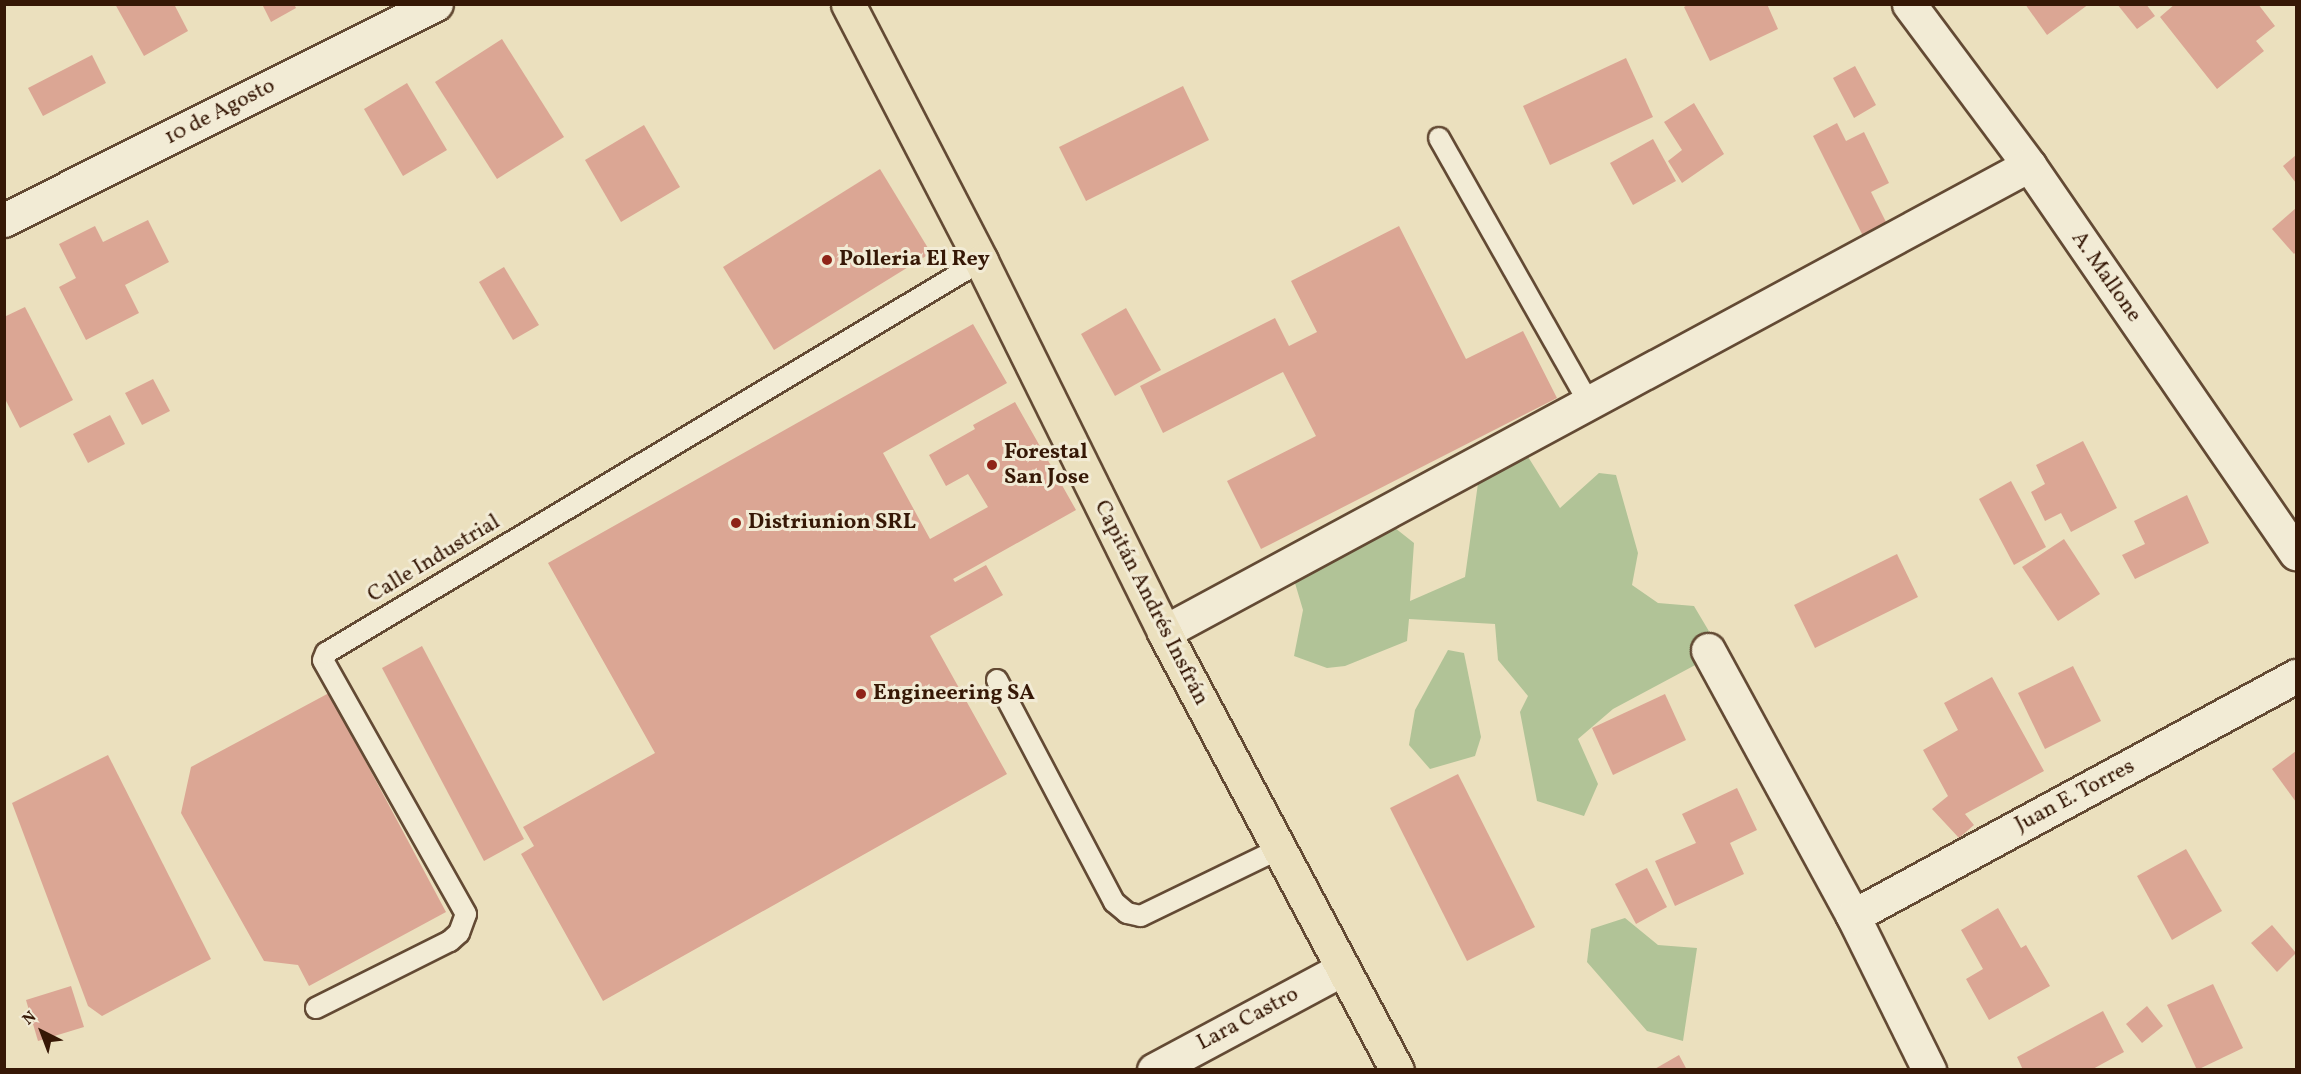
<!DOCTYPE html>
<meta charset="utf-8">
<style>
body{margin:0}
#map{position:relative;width:2301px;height:1074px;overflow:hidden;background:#ebe0be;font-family:Vollkorn,serif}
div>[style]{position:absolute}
.green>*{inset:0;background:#b1c397}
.building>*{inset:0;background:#dba694}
.roads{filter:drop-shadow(2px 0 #634a34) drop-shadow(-2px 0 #634a34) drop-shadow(0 2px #634a34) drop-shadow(0 -2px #634a34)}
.service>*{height:20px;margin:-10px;padding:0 10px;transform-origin:10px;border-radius:10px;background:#f2ebd5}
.minor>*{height:33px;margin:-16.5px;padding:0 16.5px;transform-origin:16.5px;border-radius:16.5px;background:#f2ebd5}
.primary>*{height:33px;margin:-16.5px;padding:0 16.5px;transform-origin:16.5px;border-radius:16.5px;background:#ebe0be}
.dots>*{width:16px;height:16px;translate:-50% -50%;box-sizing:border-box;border:3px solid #f2ebd5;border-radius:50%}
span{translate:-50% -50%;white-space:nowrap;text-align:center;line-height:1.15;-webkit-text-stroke:6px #f2ebd5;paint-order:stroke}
.street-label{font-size:22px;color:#361806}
.poi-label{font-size:22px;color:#361806;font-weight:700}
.left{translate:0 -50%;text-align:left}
.frame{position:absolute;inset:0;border:6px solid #361806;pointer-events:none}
.north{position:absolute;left:12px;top:1002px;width:60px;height:60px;-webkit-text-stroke:4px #f2ebd5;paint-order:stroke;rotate:318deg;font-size:16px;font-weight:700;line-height:24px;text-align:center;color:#361806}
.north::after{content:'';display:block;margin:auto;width:21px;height:27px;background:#361806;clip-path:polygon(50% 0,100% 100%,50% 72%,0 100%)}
</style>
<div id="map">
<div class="green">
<i style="clip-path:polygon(1525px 452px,1560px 508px,1599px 473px,1616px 475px,1638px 553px,1632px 585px,1658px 603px,1694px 606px,1710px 633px,1699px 663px,1613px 709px,1578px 739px,1598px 784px,1584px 816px,1537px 801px,1520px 712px,1528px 696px,1498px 660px,1495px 624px,1409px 619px,1407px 641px,1345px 666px,1327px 668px,1294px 656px,1303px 610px,1289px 563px,1300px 552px,1349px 554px,1390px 524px,1414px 543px,1410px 601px,1465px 577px,1479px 476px)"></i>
<i style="clip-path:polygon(1448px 650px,1464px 653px,1481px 737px,1475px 756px,1430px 769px,1409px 745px,1415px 710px)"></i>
<i style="clip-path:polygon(1625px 918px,1658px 945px,1697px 948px,1683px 1041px,1647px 1031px,1587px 962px,1591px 929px)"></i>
</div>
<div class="building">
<i style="clip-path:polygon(115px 4px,174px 4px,188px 31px,144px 56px)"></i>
<i style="clip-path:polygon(262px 4px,294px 4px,296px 8px,271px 22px)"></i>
<i style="clip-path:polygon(1689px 4px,1767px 4px,1778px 29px,1710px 61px,1684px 7px)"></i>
<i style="clip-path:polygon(2025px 4px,2089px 4px,2047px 35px)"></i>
<i style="clip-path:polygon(2117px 4px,2146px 4px,2155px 16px,2137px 29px)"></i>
<i style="clip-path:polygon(2175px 4px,2258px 4px,2275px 26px,2256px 41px,2264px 51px,2217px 89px,2160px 17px)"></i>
<i style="clip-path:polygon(502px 39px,564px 137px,497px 179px,435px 82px)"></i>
<i style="clip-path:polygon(92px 55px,106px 83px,43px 116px,28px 88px)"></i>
<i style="clip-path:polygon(1626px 58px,1653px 117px,1550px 165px,1523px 106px)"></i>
<i style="clip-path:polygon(1855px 66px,1876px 105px,1854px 118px,1833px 78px)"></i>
<i style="clip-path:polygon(407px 83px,447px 150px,403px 176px,364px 109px)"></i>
<i style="clip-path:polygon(1183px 86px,1209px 140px,1086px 201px,1059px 147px)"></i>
<i style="clip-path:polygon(1694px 103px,1724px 154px,1682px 183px,1668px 161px,1682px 150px,1664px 122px)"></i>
<i style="clip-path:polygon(1837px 123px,1846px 141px,1864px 132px,1889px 183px,1871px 192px,1890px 230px,1866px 242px,1813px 136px)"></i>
<i style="clip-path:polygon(644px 125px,680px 187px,621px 222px,585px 160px)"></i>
<i style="clip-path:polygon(1653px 139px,1676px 181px,1633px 205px,1610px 163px)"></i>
<i style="clip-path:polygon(2296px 155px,2296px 183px,2283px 166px)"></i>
<i style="clip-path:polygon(880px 169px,931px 253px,774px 350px,723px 267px)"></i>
<i style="clip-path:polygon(2296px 208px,2296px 252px,2294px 254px,2272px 229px)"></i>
<i style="clip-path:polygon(148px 220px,169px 262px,125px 285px,139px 313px,86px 340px,59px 287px,76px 278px,59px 244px,95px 226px,103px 242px)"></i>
<i style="clip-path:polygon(1399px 226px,1466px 359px,1523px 331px,1557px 398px,1261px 549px,1227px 481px,1316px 436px,1283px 372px,1163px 433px,1140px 386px,1275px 318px,1289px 346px,1317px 332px,1291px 281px)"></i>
<i style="clip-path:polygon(504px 267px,539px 325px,513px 340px,479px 282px)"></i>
<i style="clip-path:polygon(25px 307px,73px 400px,20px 428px,4px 397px,4px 317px)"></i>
<i style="clip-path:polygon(1126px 308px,1161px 370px,1115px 396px,1081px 334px)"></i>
<i style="clip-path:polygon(973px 324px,1007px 383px,883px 453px,930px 539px,988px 507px,968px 474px,946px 486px,929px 455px,975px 429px,973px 425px,1015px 402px,1076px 510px,953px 579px,955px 582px,986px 565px,1003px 595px,930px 636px,1007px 774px,603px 1001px,521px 854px,534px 846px,523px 827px,655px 753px,548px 563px)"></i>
<i style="clip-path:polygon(153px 379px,170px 411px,142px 425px,125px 393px)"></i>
<i style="clip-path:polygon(110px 415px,125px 444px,88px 463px,73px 434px)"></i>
<i style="clip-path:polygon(2083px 441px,2117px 508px,2071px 532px,2061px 513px,2045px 521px,2031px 492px,2045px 484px,2036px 465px)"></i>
<i style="clip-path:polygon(2011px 481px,2046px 547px,2014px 565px,1979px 499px)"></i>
<i style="clip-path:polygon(2187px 495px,2209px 543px,2135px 579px,2122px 555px,2145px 544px,2134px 521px)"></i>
<i style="clip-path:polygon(2064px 539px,2100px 594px,2058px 621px,2022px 567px)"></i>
<i style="clip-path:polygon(1897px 554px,1918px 597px,1815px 648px,1794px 605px)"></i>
<i style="clip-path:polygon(422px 646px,524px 839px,484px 861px,382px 668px)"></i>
<i style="clip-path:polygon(2073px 666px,2101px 721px,2045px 749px,2018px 693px)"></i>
<i style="clip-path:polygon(1992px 677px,2044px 771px,1965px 814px,1974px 825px,1959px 838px,1932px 809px,1948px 796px,1923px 750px,1958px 730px,1944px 703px)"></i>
<i style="clip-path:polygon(329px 693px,446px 912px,309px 986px,298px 965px,264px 961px,181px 813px,191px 767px)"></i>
<i style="clip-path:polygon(1665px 694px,1686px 740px,1613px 775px,1592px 728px)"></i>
<i style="clip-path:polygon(2296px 751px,2296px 802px,2272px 769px)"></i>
<i style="clip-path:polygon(108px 755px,211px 959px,102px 1016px,88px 1006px,12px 803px)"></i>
<i style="clip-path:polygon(1458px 774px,1535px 927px,1467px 961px,1390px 808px)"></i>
<i style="clip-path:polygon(1737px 788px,1757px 830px,1730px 843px,1744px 874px,1675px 906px,1655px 861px,1696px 843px,1682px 814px)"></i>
<i style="clip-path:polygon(2186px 849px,2222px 911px,2172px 940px,2137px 876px)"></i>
<i style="clip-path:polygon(1647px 868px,1667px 907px,1636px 924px,1615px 884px)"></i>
<i style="clip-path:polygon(1998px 908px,2021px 948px,2026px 945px,2050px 986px,1989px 1020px,1966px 979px,1983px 969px,1961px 930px)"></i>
<i style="clip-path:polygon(2272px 925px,2296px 953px,2277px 972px,2251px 943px)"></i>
<i style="clip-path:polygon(2213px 984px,2243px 1048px,2197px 1070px,2167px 1005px)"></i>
<i style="clip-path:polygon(71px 986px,84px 1027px,38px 1041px,26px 1000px)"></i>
<i style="clip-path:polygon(2147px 1006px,2163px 1026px,2142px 1043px,2126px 1024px)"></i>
<i style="clip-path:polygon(2103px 1011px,2124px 1052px,2091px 1070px,2023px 1070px,2017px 1057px)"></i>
<i style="clip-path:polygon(1679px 1055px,1687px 1070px,1653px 1070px)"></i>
</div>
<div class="roads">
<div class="service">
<i style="left:1439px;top:138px;width:305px;rotate:60.5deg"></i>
<i style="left:997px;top:680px;width:251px;rotate:62.2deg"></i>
<i style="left:1114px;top:902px;width:17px;rotate:40deg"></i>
<i style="left:1127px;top:913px;width:14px;rotate:12deg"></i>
<i style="left:1141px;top:916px;width:153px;rotate:-25.9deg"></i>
<i style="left:316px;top:1008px;width:150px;rotate:-26.6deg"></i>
<i style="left:450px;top:941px;width:12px;rotate:-42deg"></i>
<i style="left:459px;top:933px;width:20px;rotate:-70deg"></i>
<i style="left:466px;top:914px;width:291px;rotate:-119.4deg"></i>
<i style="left:323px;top:660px;width:8px;rotate:-67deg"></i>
<i style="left:326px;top:653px;width:763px;rotate:-30.9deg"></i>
</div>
<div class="minor">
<i style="left:1909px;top:4px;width:201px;rotate:53.3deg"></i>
<i style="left:2029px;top:165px;width:471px;rotate:55.5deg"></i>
<i style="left:4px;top:220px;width:483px;rotate:-26.6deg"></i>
<i style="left:1164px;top:632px;width:983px;rotate:-28.36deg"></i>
<i style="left:1708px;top:650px;width:303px;rotate:61.4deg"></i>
<i style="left:1853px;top:916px;width:172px;rotate:63.7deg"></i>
<i style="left:1853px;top:916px;width:504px;rotate:-28.45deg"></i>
<i style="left:1154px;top:1070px;width:213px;rotate:-28.2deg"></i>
</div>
<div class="primary">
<i style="left:848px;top:4px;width:289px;rotate:62.6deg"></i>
<i style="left:981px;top:261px;width:414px;rotate:63.7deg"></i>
<i style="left:1164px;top:632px;width:496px;rotate:62deg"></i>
</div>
</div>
<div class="dots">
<i style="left:827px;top:260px;background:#8f2418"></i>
<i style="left:992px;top:465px;background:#8f2418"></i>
<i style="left:736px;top:523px;background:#8f2418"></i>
<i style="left:861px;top:694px;background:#8f2418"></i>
</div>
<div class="street-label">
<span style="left:220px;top:112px;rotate:-27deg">10 de Agosto</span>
<span style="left:2106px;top:277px;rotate:55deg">A. Mallone</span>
<span style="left:434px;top:559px;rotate:-31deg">Calle Industrial</span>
<span style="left:1151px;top:603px;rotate:63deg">Capitán Andrés Insfrán</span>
<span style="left:2075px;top:796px;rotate:-28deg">Juan E. Torres</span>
<span style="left:1248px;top:1019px;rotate:-28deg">Lara Castro</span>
</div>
<div class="poi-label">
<span class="left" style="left:839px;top:260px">Polleria El Rey</span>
<span class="left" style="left:1004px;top:465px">Forestal<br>San Jose</span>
<span class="left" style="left:748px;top:523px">Distriunion SRL</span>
<span class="left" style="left:873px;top:694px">Engineering SA</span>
</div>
<div class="frame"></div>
<div class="north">N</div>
</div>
